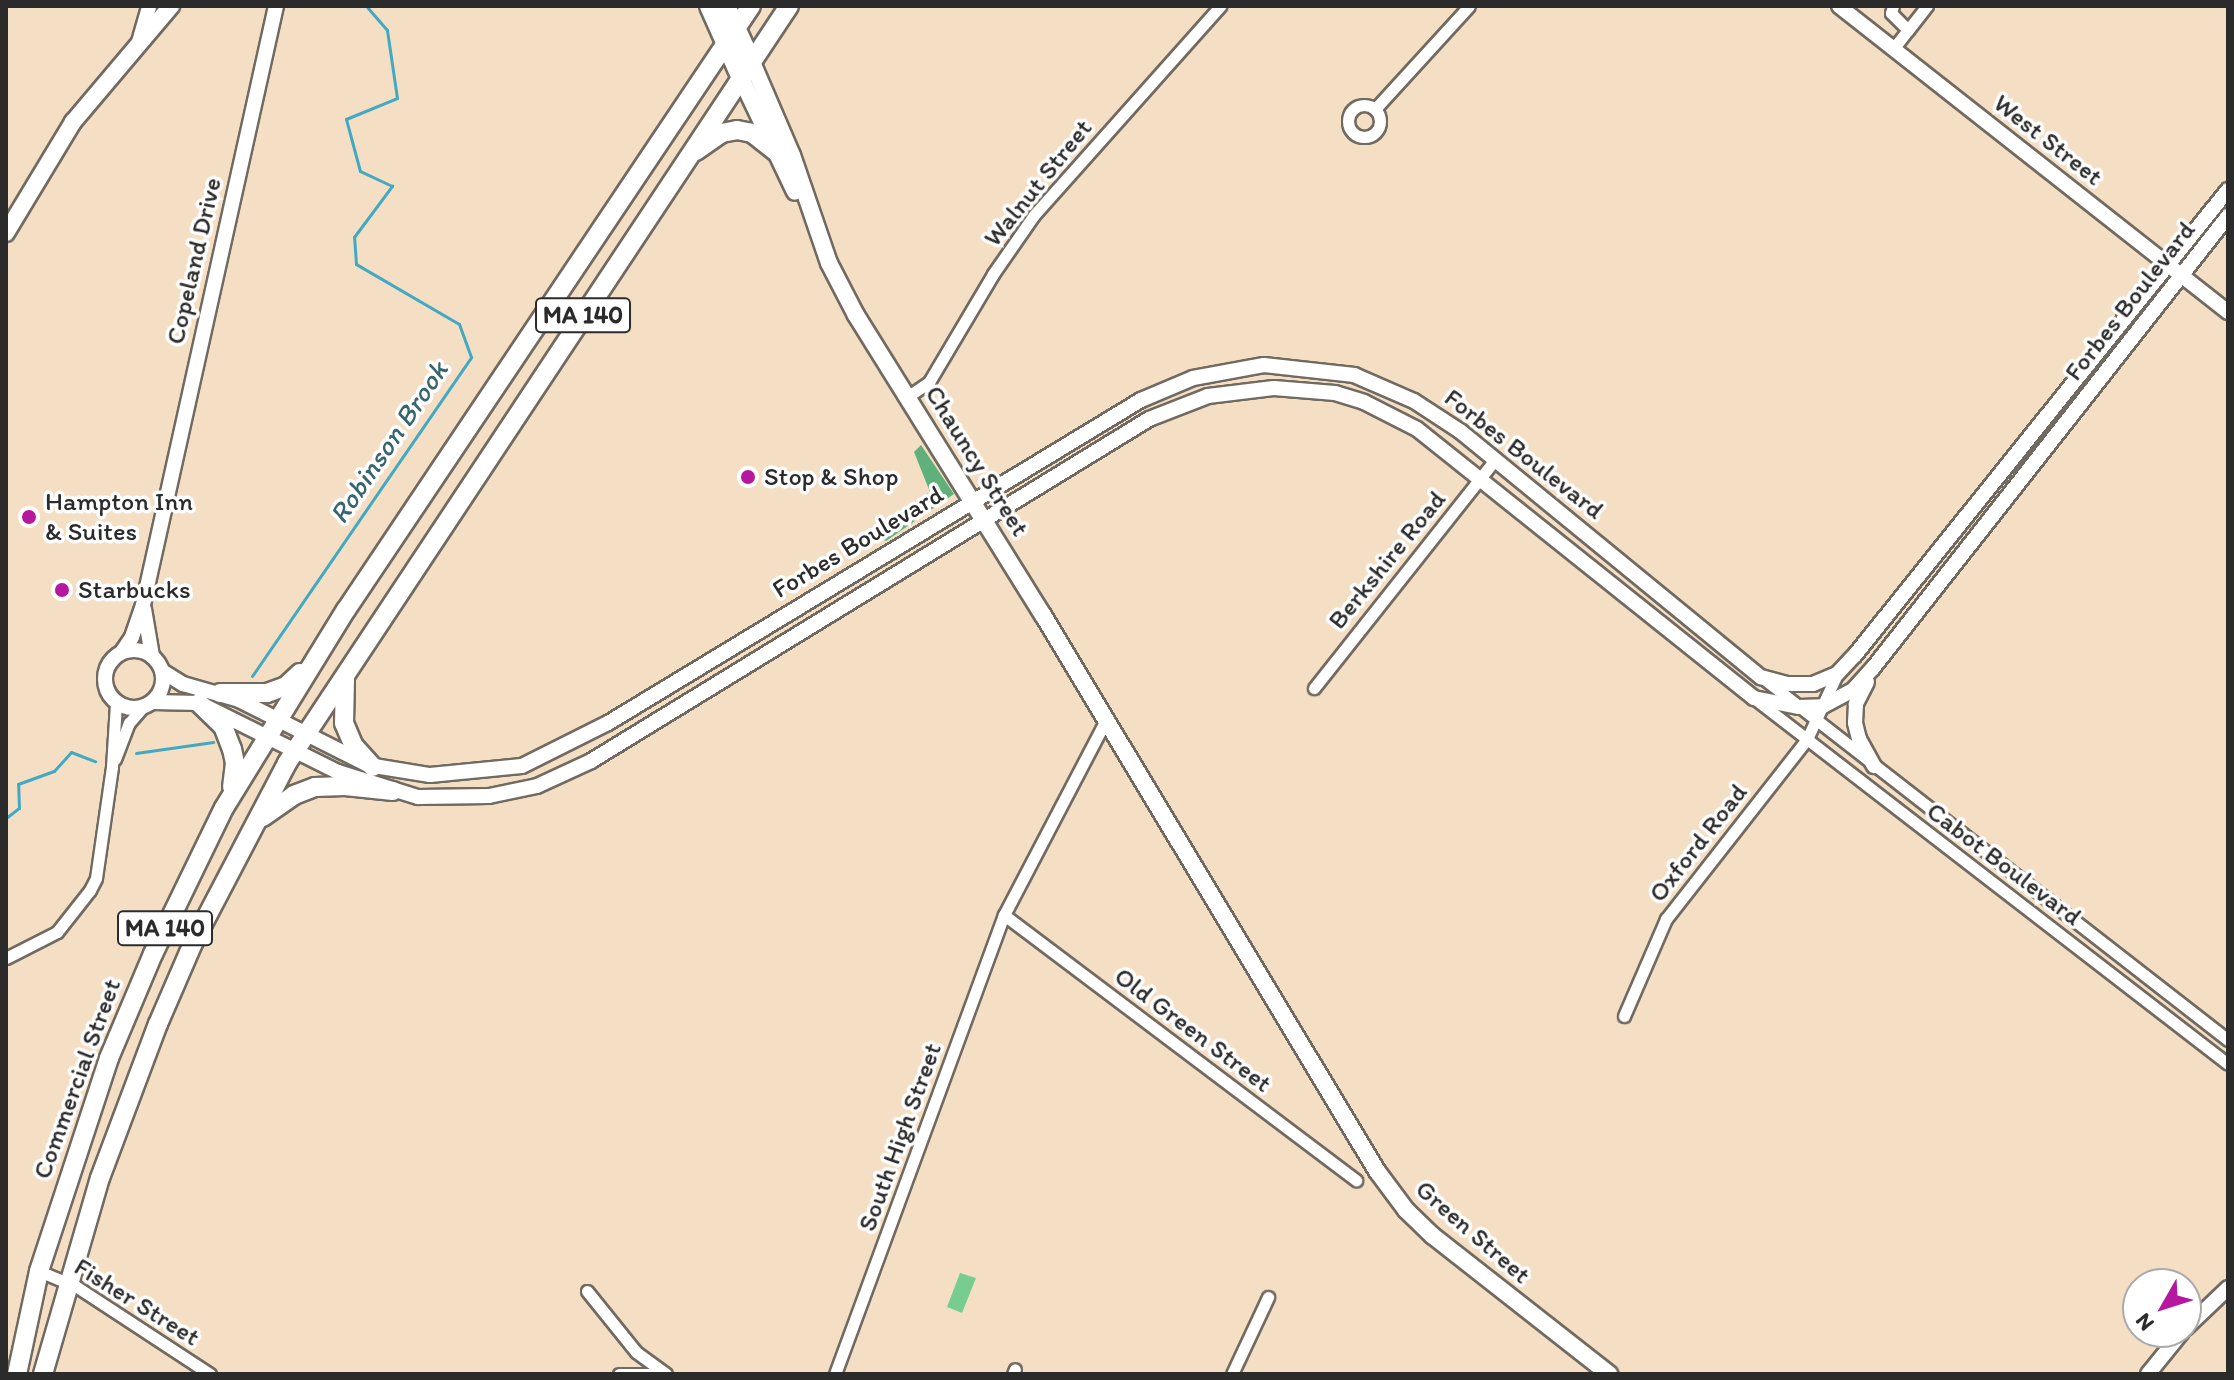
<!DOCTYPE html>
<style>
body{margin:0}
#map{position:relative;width:2234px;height:1380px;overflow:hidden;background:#f4dfc4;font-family:Itim,sans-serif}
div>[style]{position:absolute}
.green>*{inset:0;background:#76cc91}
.forest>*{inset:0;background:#60b07b}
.stream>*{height:3px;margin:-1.5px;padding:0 1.5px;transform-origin:1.5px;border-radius:1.5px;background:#43a9c3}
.roads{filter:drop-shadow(2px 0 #716a61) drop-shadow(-2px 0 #716a61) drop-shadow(0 2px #716a61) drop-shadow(0 -2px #716a61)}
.minor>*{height:11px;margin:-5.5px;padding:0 5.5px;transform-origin:5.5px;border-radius:5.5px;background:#fff}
.minor>.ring{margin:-5.5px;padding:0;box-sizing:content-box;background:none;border:11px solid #fff;border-radius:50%}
.tertiary>*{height:14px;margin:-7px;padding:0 7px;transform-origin:7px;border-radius:7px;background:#fff}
.tertiary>.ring{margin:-7px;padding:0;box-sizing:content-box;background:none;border:14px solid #fff;border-radius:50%}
.secondary>*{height:16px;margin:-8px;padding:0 8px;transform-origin:8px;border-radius:8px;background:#fff}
.primary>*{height:18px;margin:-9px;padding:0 9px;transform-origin:9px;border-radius:9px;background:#fff}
.trunk>*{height:18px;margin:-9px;padding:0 9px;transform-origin:9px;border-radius:9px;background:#fff}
.dots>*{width:22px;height:22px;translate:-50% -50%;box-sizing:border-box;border:4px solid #fff;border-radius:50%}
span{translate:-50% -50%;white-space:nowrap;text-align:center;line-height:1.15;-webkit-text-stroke:7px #fff;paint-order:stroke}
.shield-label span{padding:2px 6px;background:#fff;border:2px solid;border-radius:6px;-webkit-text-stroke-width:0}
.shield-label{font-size:24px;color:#2b2b2b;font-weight:700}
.street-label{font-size:26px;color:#2b2b2b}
.poi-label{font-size:26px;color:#2b2b2b}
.left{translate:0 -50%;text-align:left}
.water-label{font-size:28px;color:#36646f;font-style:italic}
.frame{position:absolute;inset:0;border:8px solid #2b2b2b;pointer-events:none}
.north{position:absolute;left:2122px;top:1268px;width:80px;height:80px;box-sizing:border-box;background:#fff;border:2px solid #aaa;border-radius:50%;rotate:231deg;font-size:22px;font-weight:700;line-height:32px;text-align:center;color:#2b2b2b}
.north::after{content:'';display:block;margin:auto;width:28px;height:36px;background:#b5179e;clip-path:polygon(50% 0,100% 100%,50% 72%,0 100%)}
</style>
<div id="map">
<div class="green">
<i style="clip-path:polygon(960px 1273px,976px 1278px,962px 1313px,947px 1307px)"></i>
</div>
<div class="forest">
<i style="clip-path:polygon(921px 445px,954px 494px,886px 541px,869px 532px,930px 492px,914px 452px)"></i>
</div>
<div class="stream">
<i style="left:252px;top:676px;width:387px;rotate:-55.5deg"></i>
<i style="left:471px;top:357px;width:35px;rotate:-110deg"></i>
<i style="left:459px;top:324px;width:119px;rotate:-149.8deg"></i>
<i style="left:356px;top:264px;width:27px;rotate:-94deg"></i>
<i style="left:354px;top:237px;width:64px;rotate:-53.3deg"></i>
<i style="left:392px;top:186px;width:35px;rotate:-155deg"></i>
<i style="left:360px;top:171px;width:54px;rotate:-105.1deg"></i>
<i style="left:346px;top:119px;width:55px;rotate:-22.4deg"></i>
<i style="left:397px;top:98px;width:69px;rotate:-98.4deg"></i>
<i style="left:387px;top:30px;width:32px;rotate:-131deg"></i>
<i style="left:136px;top:753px;width:78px;rotate:-8.1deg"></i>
<i style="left:6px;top:818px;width:16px;rotate:-38deg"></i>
<i style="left:19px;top:808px;width:24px;rotate:-92deg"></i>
<i style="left:18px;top:784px;width:38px;rotate:-20deg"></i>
<i style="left:54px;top:771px;width:25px;rotate:-48deg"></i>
<i style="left:71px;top:752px;width:26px;rotate:21deg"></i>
</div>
<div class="roads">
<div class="minor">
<i style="left:1893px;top:6px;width:7px;rotate:106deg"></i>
<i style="left:1891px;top:13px;width:24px;rotate:45deg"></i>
<i style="left:1908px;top:30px;width:31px;rotate:-52deg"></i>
<i style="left:1893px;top:49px;width:24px;rotate:-52deg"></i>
<i class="ring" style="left:1348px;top:105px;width:21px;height:21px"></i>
<i style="left:1375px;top:109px;width:139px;rotate:-47.6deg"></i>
<i style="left:907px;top:397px;width:27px;rotate:-34deg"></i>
<i style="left:929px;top:382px;width:126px;rotate:-59.3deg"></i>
<i style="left:993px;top:274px;width:72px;rotate:-55.2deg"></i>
<i style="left:1034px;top:215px;width:280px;rotate:-48.3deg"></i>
<i style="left:1764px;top:679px;width:588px;rotate:37.88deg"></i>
<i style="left:1314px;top:688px;width:291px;rotate:-51.6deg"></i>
<i style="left:1755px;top:699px;width:597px;rotate:37.66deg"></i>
<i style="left:115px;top:759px;width:39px;rotate:-69deg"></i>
<i style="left:129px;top:723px;width:20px;rotate:-49deg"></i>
<i style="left:1004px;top:915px;width:441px;rotate:37deg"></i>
<i style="left:6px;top:958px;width:57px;rotate:-27deg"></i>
<i style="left:57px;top:932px;width:53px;rotate:-51.8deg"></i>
<i style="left:90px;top:890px;width:13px;rotate:-63deg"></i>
<i style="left:96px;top:878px;width:112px;rotate:-81.8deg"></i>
<i style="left:112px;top:767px;width:64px;rotate:-86.4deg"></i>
<i style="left:1624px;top:1016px;width:106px;rotate:-66.6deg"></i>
<i style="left:1666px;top:919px;width:229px;rotate:-51.9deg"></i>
<i style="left:1807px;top:739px;width:72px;rotate:-65.2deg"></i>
<i style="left:39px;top:1271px;width:41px;rotate:22.8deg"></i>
<i style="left:77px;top:1287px;width:159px;rotate:33.2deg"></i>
<i style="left:587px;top:1291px;width:78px;rotate:51.2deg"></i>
<i style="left:636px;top:1352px;width:37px;rotate:36deg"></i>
<i style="left:619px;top:1374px;width:37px"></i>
<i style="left:835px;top:1374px;width:489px;rotate:-69.8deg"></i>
<i style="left:1004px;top:915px;width:220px;rotate:-62.4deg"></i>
<i style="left:1013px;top:1374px;width:5px;rotate:-68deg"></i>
<i style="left:1232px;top:1374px;width:85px;rotate:-64.9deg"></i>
</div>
<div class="tertiary">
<i style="left:1839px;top:6px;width:495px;rotate:38.2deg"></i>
<i style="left:139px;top:42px;width:37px;rotate:-74deg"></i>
<i style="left:144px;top:609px;width:48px;rotate:80.3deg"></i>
<i class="ring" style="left:105px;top:650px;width:44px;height:44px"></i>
<i style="left:122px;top:652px;width:18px;rotate:-56deg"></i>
<i style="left:132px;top:637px;width:34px;rotate:-71deg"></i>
<i style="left:143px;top:605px;width:614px;rotate:-77.48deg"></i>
<i style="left:162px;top:671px;width:25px;rotate:32deg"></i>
<i style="left:183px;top:684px;width:58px;rotate:15.9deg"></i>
<i style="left:239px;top:700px;width:144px;rotate:26.7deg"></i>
<i style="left:368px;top:765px;width:63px;rotate:9.2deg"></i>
<i style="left:430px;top:775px;width:92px;rotate:-5.6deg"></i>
<i style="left:522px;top:766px;width:96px;rotate:-26.6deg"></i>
<i style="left:608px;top:723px;width:623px;rotate:-31.22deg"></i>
<i style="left:1141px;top:400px;width:56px;rotate:-22.9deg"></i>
<i style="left:1193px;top:378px;width:72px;rotate:-10.4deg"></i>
<i style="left:1264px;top:365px;width:91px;rotate:6.3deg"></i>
<i style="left:1354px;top:375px;width:65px;rotate:23.4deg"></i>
<i style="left:1414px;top:401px;width:55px;rotate:33.1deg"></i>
<i style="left:1460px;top:431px;width:389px;rotate:39.3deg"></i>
<i style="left:1761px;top:677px;width:28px;rotate:15deg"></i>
<i style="left:1788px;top:684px;width:25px"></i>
<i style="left:1813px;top:684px;width:26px;rotate:-23deg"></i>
<i style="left:1837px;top:674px;width:26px;rotate:-47deg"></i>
<i style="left:1855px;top:655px;width:596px;rotate:-51.27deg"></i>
<i style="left:1867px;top:682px;width:25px;rotate:117deg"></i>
<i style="left:1856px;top:704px;width:19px;rotate:93deg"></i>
<i style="left:1855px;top:723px;width:16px;rotate:76deg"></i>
<i style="left:1859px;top:739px;width:31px;rotate:61deg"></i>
<i style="left:153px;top:702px;width:46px;rotate:1.2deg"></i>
<i style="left:199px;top:703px;width:155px;rotate:26.4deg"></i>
<i style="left:338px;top:772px;width:84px;rotate:17.4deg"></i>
<i style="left:418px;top:797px;width:71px;rotate:-0.8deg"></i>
<i style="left:489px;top:796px;width:49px;rotate:-11.8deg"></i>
<i style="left:537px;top:786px;width:60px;rotate:-24.8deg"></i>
<i style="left:591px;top:761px;width:654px;rotate:-31.5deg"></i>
<i style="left:1149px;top:419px;width:63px;rotate:-21.3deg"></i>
<i style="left:1208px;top:396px;width:66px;rotate:-6.9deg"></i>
<i style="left:1274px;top:388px;width:61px;rotate:4.7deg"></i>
<i style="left:1335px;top:393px;width:30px;rotate:17deg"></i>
<i style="left:1364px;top:402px;width:59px;rotate:27deg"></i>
<i style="left:1417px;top:429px;width:431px;rotate:38.6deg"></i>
<i style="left:1754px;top:698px;width:46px;rotate:11.3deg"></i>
<i style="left:1799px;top:707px;width:24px;rotate:-2deg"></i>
<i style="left:1823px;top:706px;width:34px;rotate:-28deg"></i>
<i style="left:1853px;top:690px;width:30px;rotate:-48deg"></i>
<i style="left:1873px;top:668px;width:575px;rotate:-51.85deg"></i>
<i style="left:2186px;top:1328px;width:58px;rotate:-43.6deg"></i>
<i style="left:2148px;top:1374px;width:54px;rotate:-51deg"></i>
</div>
<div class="secondary">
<i style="left:751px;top:60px;width:103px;rotate:66.7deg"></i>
<i style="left:792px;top:155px;width:114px;rotate:71.1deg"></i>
<i style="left:829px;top:263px;width:59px;rotate:62.6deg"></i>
<i style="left:856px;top:315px;width:354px;rotate:58.1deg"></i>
<i style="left:1043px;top:615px;width:649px;rotate:59.01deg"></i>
<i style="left:1377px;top:1171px;width:49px;rotate:53.4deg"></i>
<i style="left:1406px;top:1210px;width:37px;rotate:44deg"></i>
<i style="left:1433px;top:1236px;width:224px;rotate:38.1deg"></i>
<i style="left:740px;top:76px;width:128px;rotate:64.6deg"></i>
<i style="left:6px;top:233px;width:130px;rotate:-58.9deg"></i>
<i style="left:73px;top:122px;width:152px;rotate:-49.8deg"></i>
</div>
<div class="primary">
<i style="left:709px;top:6px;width:77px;rotate:66.1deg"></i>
<i style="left:726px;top:6px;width:60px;rotate:65.2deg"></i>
</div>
<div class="trunk">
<i style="left:696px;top:151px;width:32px;rotate:-35deg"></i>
<i style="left:722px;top:133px;width:15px;rotate:-11deg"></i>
<i style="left:737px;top:130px;width:15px;rotate:11deg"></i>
<i style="left:752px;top:133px;width:31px;rotate:38deg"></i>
<i style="left:345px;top:679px;width:44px;rotate:91.3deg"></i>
<i style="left:344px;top:723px;width:25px;rotate:67deg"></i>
<i style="left:354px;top:746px;width:28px;rotate:48deg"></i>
<i style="left:220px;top:693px;width:47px"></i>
<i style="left:267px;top:693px;width:20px;rotate:-20deg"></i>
<i style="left:286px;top:686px;width:19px;rotate:-43deg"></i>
<i style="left:199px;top:703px;width:33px;rotate:44deg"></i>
<i style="left:223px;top:726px;width:25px;rotate:69deg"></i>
<i style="left:232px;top:749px;width:14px;rotate:78deg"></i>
<i style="left:235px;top:763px;width:24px;rotate:97deg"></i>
<i style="left:263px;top:817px;width:38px;rotate:-35deg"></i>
<i style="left:294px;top:795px;width:22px;rotate:-21deg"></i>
<i style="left:315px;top:787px;width:30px;rotate:-2deg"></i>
<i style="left:345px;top:786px;width:48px;rotate:5.9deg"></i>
<i style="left:17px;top:1374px;width:105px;rotate:-77.9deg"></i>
<i style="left:39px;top:1271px;width:224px;rotate:-71.8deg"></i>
<i style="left:109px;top:1058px;width:113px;rotate:-67.1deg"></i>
<i style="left:153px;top:954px;width:162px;rotate:-64.1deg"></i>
<i style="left:224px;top:808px;width:233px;rotate:-58.4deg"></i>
<i style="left:346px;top:610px;width:727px;rotate:-56.16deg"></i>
<i style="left:43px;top:1374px;width:204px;rotate:-73.8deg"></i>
<i style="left:100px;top:1178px;width:165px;rotate:-69.4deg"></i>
<i style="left:158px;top:1024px;width:88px;rotate:-66.6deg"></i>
<i style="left:193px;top:943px;width:203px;rotate:-62.4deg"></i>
<i style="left:287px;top:763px;width:908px;rotate:-56.45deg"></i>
</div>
</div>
<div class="dots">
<i style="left:748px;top:477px;background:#b5179e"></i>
<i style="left:29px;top:517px;background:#b5179e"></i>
<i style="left:62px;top:590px;background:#b5179e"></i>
</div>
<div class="shield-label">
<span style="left:583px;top:315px">MA 140</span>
<span style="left:165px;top:928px">MA 140</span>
</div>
<div class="street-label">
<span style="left:2048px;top:140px;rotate:38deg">West Street</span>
<span style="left:1038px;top:183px;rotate:-51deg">Walnut Street</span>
<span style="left:194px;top:261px;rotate:-77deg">Copeland Drive</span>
<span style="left:2130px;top:301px;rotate:-52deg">Forbes Boulevard</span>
<span style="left:1524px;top:454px;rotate:38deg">Forbes Boulevard</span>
<span style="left:977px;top:461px;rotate:58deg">Chauncy Street</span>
<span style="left:858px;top:542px;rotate:-31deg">Forbes Boulevard</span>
<span style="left:1387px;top:560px;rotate:-51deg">Berkshire Road</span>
<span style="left:1698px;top:843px;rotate:-52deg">Oxford Road</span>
<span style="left:2004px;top:864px;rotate:37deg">Cabot Boulevard</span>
<span style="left:1193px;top:1030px;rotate:37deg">Old Green Street</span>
<span style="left:77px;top:1079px;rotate:-70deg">Commercial Street</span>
<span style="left:900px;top:1137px;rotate:-70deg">South High Street</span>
<span style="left:1473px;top:1232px;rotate:41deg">Green Street</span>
<span style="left:137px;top:1302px;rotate:32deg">Fisher Street</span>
</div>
<div class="poi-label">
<span class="left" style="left:764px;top:477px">Stop &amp; Shop</span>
<span class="left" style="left:45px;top:517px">Hampton Inn<br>&amp; Suites</span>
<span class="left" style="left:78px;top:590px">Starbucks</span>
</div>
<div class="water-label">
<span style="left:388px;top:442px;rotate:-56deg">Robinson Brook</span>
</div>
<div class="frame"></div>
<div class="north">N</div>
</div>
